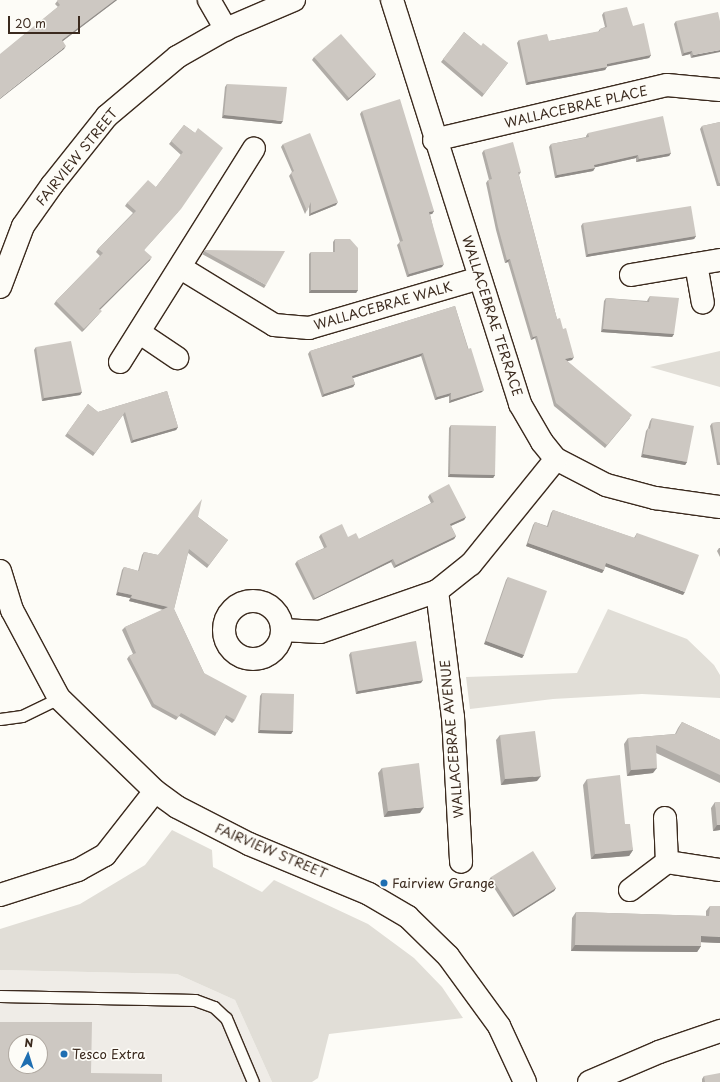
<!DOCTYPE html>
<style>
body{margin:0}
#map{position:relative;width:720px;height:1082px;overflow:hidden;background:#fdfcf7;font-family:"Playpen Sans",sans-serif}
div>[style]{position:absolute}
.built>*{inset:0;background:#efece7}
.green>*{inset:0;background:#e1ded7}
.roads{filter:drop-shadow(1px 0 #3b2a1e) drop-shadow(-1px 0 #3b2a1e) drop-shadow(0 1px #3b2a1e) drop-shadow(0 -1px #3b2a1e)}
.lane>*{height:11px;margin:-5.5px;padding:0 5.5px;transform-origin:5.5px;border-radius:5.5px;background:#fdfcf7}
.street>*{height:22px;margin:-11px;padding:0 11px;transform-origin:11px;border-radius:11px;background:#fdfcf7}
.street>.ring{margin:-11px;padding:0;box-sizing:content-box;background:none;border:22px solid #fdfcf7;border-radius:50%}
.secondary>*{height:22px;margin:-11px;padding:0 11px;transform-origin:11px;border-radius:11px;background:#fdfcf7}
.wall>*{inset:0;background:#b0aca7}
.shaded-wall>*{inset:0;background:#908c88}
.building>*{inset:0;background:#cdc8c2}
.dots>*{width:11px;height:11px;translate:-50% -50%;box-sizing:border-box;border:2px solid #fdfcf7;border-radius:50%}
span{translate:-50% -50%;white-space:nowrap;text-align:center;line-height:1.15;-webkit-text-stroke:3.5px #fdfcf7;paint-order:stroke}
.street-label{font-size:13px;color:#3b2a1e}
.poi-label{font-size:13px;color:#3b2a1e}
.left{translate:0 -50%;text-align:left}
.north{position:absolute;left:8px;top:1034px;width:40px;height:40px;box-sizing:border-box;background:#fdfcf7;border:1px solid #afa8a0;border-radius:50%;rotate:4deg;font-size:11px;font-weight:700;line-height:16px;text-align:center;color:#3b2a1e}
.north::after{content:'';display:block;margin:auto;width:14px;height:18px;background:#1f6fb2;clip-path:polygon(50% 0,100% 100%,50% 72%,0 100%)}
.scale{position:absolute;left:8px;top:16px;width:72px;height:18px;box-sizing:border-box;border:2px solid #3b2a1e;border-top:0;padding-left:5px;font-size:12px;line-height:14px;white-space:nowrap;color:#3b2a1e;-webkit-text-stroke:3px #fdfcf7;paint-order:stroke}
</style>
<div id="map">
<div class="built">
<i style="clip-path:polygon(evenodd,0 970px,177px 974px,235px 1000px,272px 1082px,0 1082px,0 970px,16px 1042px,40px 1042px,40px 1066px,16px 1066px,16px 1042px)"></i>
</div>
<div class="green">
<i style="clip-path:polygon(720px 351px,720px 387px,650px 367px)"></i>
<i style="clip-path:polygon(608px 609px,687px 639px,714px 665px,720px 675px,720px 698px,642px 694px,553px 699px,470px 709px,466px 677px,577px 673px)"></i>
<i style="clip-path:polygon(172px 830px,212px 850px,213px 867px,262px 892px,274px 880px,368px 924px,414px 958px,442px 987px,463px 1018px,329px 1034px,318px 1078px,312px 1082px,272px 1082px,235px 1000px,177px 974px,0 970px,0 929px,80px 904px,145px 865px)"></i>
</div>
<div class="roads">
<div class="lane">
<i style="left:0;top:719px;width:22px;rotate:-8deg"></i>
<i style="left:22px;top:716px;width:41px;rotate:-25.9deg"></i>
<i style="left:0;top:996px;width:195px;rotate:1.2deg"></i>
<i style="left:195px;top:1000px;width:20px;rotate:20deg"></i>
<i style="left:214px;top:1007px;width:16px;rotate:43deg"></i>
<i style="left:226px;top:1018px;width:69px;rotate:67.1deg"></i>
</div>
<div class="street">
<i style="left:209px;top:0;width:34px;rotate:60deg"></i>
<i style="left:392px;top:0;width:424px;rotate:72.4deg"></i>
<i style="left:520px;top:404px;width:44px;rotate:59.9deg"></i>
<i style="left:542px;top:442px;width:22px;rotate:51deg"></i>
<i style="left:556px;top:459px;width:56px;rotate:27.5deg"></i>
<i style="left:606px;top:485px;width:51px;rotate:14.9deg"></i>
<i style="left:655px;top:498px;width:66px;rotate:7.9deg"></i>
<i style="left:434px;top:140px;width:239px;rotate:-13.3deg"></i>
<i style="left:667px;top:85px;width:53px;rotate:5.4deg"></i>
<i style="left:696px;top:264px;width:39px;rotate:80deg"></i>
<i style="left:181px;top:268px;width:109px;rotate:31.5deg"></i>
<i style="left:274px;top:325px;width:35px;rotate:5deg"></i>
<i style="left:309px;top:328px;width:178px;rotate:-16.3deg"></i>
<i style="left:631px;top:275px;width:90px;rotate:-9.6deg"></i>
<i style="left:140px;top:333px;width:45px;rotate:34deg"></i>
<i style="left:120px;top:362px;width:252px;rotate:-57.9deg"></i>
<i style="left:437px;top:591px;width:127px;rotate:82.8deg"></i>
<i style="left:453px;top:717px;width:145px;rotate:86.8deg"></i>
<i class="ring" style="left:224px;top:601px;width:36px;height:36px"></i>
<i style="left:282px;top:630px;width:38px;rotate:3deg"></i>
<i style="left:320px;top:632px;width:124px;rotate:-19.3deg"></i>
<i style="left:437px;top:591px;width:43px;rotate:-38.5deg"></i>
<i style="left:471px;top:564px;width:135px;rotate:-51deg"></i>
<i style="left:665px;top:818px;width:44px;rotate:87.4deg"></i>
<i style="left:630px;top:890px;width:46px;rotate:-37.1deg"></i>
<i style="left:667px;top:862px;width:54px;rotate:8.6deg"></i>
<i style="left:0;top:895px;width:82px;rotate:-17.8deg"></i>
<i style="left:78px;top:870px;width:31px;rotate:-29deg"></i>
<i style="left:105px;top:855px;width:81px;rotate:-52deg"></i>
<i style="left:589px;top:1082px;width:76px;rotate:-23.2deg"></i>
<i style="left:659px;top:1052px;width:65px;rotate:-19deg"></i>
</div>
<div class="secondary">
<i style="left:0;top:287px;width:65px;rotate:-69.3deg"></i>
<i style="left:23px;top:226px;width:50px;rotate:-54.7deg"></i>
<i style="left:52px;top:185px;width:88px;rotate:-51.4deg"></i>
<i style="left:107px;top:116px;width:92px;rotate:-40.1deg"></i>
<i style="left:177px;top:57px;width:56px;rotate:-29.7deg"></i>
<i style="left:226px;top:29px;width:74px;rotate:-23.1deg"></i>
<i style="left:0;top:571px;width:41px;rotate:72.9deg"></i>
<i style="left:12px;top:610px;width:100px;rotate:61.9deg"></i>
<i style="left:59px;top:698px;width:134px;rotate:44.1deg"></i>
<i style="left:155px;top:791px;width:27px;rotate:36deg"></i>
<i style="left:177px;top:807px;width:81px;rotate:27.2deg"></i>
<i style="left:249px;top:844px;width:130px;rotate:22.6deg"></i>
<i style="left:369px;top:894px;width:45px;rotate:30.5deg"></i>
<i style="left:408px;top:917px;width:56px;rotate:44.3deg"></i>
<i style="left:448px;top:956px;width:87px;rotate:53.9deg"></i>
<i style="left:499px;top:1026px;width:62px;rotate:65.1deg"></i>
</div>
</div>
<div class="wall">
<i style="clip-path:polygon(58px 0,117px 0,63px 41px,64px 49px,13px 44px,58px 7px,55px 4px)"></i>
<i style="clip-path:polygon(604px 12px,633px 26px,651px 55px,649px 58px,607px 66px,607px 67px,605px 70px,526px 85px,517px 43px,519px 40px,549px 41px,598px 32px,600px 29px,605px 27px,602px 15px)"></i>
<i style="clip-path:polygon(676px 21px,720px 21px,691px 58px,690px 54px,682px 56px,674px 24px)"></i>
<i style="clip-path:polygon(464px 32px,481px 46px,508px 63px,482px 97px,441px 62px)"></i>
<i style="clip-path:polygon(314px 57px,376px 74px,374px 77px,347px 101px,312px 60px)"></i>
<i style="clip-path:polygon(227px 84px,281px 124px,222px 118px,225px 87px)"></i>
<i style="clip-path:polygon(362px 111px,434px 211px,432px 214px,430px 214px,442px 267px,407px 277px,397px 245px,400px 242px,360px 114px)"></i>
<i style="clip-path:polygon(720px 122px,720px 186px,717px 186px,700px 129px,702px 126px)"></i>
<i style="clip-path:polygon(184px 125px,195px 133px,178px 212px,144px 250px,150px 260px,100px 310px,99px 314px,82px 332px,54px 304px,56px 301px,100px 256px,96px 252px,98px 249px,133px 213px,125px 206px,127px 203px,156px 187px,181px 155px,169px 144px)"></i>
<i style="clip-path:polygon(588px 133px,671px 153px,669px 156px,636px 162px,636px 158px,595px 167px,595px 168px,593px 171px,555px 178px,549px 147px,551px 144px,586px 137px,586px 136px)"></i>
<i style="clip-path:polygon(283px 144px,336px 205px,309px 216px,309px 206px,305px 214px,289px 176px,292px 172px,281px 147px)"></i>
<i style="clip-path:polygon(484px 150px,521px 172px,519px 175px,557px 319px,572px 360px,567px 361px,630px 418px,605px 448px,554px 406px,535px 338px,531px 340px,508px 262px,505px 263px,496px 230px,486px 183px,488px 180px,489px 180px,482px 153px)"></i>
<i style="clip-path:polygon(583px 223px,696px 236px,694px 239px,586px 257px,581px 226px)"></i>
<i style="clip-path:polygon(335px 239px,358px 290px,356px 293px,309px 293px,309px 254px,311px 252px,333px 252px,333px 242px)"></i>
<i style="clip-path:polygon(205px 250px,266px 285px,264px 288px,202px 254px)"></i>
<i style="clip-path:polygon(650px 296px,674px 334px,672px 337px,601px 332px,604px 301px,606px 298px,647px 301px,648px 299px)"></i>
<i style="clip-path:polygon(455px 306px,482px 392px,449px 403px,449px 396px,435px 400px,421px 356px,353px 378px,355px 384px,353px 387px,322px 397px,308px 354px,310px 351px)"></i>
<i style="clip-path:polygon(36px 347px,82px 392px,80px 395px,42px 401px,34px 350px)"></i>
<i style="clip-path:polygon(167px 391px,178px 427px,176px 430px,131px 443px,123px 415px,93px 456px,65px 436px,88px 404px,98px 412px)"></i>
<i style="clip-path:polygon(652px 418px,687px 462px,685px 465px,641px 457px,646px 431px,648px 428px,650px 421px)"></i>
<i style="clip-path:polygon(720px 422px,720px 465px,717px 465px,710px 426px,712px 423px)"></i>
<i style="clip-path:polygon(451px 425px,495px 475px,493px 478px,448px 477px,449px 428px)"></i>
<i style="clip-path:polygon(430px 494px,466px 517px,464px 520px,451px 526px,456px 536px,454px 539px,394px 568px,391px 562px,313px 600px,295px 564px,297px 561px,324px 548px,319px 537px,321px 534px,359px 539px,431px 503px,428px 497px)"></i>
<i style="clip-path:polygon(553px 510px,634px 538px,637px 533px,683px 595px,605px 566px,604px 570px,602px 573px,526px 546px,533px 525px,535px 522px,547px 526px,551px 513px)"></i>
<i style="clip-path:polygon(198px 517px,228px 540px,207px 568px,188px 553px,174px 609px,204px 673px,235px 720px,232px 723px,225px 718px,215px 736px,179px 716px,176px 720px,152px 707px,127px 659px,129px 656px,133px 654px,122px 630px,125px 627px,163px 610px,129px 601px,130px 598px,116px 595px,122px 570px,124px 567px,138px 571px,142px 555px,144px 552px,158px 555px)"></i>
<i style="clip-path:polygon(719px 548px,720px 548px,720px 557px,717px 551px)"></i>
<i style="clip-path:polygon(508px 577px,524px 655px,522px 658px,484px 644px,506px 580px)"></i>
<i style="clip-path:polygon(351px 652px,421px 683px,356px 694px,349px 655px)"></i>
<i style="clip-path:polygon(262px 693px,293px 731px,291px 734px,258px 733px,260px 696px)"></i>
<i style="clip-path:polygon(682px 722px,720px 740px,720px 783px,656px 753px,653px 773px,627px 776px,624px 744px,628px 738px,675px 734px,678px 728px)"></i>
<i style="clip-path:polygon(500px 735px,537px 781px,501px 785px,496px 740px)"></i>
<i style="clip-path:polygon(382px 768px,420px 813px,384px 817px,378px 773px)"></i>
<i style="clip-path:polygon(587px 779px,625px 824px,633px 850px,629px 856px,591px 859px,583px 785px)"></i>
<i style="clip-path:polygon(715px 802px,720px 830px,713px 831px,711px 808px)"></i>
<i style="clip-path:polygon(491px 877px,556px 888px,554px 891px,513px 917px,489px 880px)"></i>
<i style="clip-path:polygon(710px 906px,720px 943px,701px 942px,701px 946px,697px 952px,571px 951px,572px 918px,576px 912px,706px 916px,706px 911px)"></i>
<i style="clip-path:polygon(704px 1076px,720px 1082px,702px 1082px,702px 1079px)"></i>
</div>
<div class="shaded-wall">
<i style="clip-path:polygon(115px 0,117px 0,60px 43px,62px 40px)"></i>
<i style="clip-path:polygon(66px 46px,64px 49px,0 99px,0 98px)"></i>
<i style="clip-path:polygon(720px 50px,720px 52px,691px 58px,693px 55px)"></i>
<i style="clip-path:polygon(692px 51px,690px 54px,682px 56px,684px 53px)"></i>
<i style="clip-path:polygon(651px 55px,649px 58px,605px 67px,607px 64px)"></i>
<i style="clip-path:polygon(607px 67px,605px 70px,526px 85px,528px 82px)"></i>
<i style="clip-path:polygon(376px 74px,374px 77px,347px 101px,349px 98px)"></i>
<i style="clip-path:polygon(224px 115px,283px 121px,281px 124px,222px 118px)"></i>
<i style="clip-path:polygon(671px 153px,669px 156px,636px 162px,639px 159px)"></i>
<i style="clip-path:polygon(638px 155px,636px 158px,592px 168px,594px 165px)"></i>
<i style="clip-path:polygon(595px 168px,593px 171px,555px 178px,557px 175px)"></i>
<i style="clip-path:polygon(338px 202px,336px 205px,309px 216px,311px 213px)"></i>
<i style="clip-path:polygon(434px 211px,432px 214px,427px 215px,429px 212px)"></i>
<i style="clip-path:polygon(696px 236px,694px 239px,586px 257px,588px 254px)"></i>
<i style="clip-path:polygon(152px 257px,150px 260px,97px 312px,99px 309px)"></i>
<i style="clip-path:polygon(510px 259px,508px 262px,505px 263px,507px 260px)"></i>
<i style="clip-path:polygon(444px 264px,442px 267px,407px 277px,409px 274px)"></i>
<i style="clip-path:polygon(311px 290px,358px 290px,356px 293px,309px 293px)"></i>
<i style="clip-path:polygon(102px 311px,99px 314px,82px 332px,84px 329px)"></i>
<i style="clip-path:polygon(603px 329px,674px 334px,672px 337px,601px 332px)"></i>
<i style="clip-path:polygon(537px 336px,535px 338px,531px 340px,533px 337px)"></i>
<i style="clip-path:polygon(423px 353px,421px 356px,350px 379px,352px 376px)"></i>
<i style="clip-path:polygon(574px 357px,572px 360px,563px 362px,565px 359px)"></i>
<i style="clip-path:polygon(355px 384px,353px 387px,322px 397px,324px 394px)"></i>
<i style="clip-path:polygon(484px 390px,482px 392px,449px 403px,451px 400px)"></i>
<i style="clip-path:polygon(82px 392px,80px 395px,42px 401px,44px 398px)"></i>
<i style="clip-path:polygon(451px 393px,449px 396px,435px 400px,437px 397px)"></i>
<i style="clip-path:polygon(178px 427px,176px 430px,131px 443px,133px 440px)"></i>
<i style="clip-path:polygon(643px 454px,687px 462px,685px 465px,641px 457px)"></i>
<i style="clip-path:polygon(450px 474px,495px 475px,493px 478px,448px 477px)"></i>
<i style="clip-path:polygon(466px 517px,464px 520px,448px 527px,450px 524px)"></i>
<i style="clip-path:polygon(456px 536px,454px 539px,394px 568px,396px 565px)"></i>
<i style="clip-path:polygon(528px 543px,604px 570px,602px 573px,526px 546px)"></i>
<i style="clip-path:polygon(393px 559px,391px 562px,313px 600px,315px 598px)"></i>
<i style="clip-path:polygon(606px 563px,685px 592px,683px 595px,604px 566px)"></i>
<i style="clip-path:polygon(118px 592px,132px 595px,130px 598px,116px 595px)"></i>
<i style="clip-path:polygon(131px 598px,168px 607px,166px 610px,129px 601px)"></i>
<i style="clip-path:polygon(486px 641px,524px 655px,522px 658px,484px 644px)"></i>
<i style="clip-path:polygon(423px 680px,421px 683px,356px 694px,358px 691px)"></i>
<i style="clip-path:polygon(260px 730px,293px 731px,291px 734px,258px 733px)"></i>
<i style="clip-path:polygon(657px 768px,653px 773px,627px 776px,631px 770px)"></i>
<i style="clip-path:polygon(541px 776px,537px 781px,501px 785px,505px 779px)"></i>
<i style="clip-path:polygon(424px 807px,420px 813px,384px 817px,388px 811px)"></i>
<i style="clip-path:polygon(717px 825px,720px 825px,720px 830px,713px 831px)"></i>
<i style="clip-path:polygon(633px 850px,629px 856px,591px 859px,595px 854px)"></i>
<i style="clip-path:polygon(556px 888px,554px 891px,513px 917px,515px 914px)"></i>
<i style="clip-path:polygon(701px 936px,720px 937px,720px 943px,697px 942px)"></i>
<i style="clip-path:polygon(575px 945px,701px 946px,697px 952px,571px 951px)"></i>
</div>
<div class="building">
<i style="clip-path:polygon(58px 0,115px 0,62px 40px,66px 46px,0 98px,0 54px,60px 5px,57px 1px)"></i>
<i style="clip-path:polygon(627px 7px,633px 26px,644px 23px,651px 55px,607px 64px,607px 67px,528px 82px,519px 40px,547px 34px,549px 41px,600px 31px,600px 29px,607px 27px,604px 12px)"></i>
<i style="clip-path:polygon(718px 12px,720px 21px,720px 50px,693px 55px,692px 51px,684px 53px,676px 21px)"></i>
<i style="clip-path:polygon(464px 32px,481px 46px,483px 43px,508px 63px,484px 94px,443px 59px)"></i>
<i style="clip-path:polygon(341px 34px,376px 74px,349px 98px,314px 57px)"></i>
<i style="clip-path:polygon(227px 84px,287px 87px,283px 121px,224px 115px)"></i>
<i style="clip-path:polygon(400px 99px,434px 211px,429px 212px,444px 264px,409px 274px,399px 242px,403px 241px,362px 111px)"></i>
<i style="clip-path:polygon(663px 116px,671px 153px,639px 159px,638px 155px,594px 165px,595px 168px,557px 175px,551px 144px,589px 137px,588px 133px)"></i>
<i style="clip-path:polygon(720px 122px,720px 183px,719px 183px,702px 126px)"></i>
<i style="clip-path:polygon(184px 125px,195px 133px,198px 128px,223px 148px,181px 209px,144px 250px,152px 257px,99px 309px,102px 311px,84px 329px,56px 301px,103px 253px,98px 249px,136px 211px,127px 203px,148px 180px,156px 187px,183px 152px,171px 141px)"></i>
<i style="clip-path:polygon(310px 133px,338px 202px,311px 213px,311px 202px,307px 211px,291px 173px,294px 171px,283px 144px)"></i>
<i style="clip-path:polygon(513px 142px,521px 172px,518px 172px,557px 319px,560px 318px,563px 329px,566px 328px,574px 357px,565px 359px,632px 415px,607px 445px,556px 403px,537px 336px,533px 337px,510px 259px,507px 260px,498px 227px,488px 180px,492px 179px,484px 150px)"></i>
<i style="clip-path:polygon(691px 206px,696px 236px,588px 254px,583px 223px)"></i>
<i style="clip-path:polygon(335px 239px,350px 239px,358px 248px,358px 290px,311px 290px,311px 252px,335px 252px)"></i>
<i style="clip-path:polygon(205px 250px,285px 251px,266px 285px,204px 251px)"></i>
<i style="clip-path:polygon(650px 296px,679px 298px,674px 334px,603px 329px,606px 298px,649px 302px)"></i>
<i style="clip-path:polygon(455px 306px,468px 349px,471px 348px,484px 390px,451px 400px,451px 393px,437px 397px,423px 353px,352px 376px,355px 384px,324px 394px,310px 351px)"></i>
<i style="clip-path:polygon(71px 341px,82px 392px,44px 398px,36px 347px)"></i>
<i style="clip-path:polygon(167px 391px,178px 427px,133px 440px,125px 412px,95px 453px,67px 433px,88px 404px,98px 412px)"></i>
<i style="clip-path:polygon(652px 418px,694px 426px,687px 462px,643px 454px,648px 428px,650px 429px)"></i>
<i style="clip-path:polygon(720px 422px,720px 462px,719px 463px,712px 423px)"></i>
<i style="clip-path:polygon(451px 425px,496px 426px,495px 475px,450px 474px)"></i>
<i style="clip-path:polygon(449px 484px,466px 517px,450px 524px,456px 536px,396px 565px,393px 559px,315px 598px,297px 561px,327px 547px,321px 534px,342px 524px,348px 537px,356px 533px,359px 539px,434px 502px,430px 494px)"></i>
<i style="clip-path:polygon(202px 499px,198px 517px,228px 540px,209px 565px,189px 549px,174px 609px,204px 673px,247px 696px,235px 720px,226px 715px,217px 733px,181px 713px,178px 717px,154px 704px,129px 656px,136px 653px,125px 627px,168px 607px,131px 598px,132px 595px,118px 592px,124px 567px,139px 571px,144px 552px,158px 555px)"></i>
<i style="clip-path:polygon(553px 510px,635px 538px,637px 533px,699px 555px,685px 592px,606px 563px,604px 570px,528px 543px,535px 522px,548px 527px)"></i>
<i style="clip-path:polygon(508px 577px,547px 591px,524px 655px,486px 641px)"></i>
<i style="clip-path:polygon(416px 641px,423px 680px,358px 691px,351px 652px)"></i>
<i style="clip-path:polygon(262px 693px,294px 694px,293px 731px,260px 730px)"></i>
<i style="clip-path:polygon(682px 722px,720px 740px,720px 775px,656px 745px,657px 768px,631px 770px,628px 738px,676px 734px)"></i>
<i style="clip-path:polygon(535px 731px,541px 776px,505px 779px,500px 735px)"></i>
<i style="clip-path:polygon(419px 763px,424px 807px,388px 811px,382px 768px)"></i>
<i style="clip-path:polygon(620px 775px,625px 824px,630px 824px,633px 850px,595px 854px,587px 779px)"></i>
<i style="clip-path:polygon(715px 802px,720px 802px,720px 825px,717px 825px)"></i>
<i style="clip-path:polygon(533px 851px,556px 888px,515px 914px,491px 877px)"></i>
<i style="clip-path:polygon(710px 906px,720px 906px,720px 937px,701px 936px,701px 946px,575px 945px,576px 912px,709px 916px)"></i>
<i style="clip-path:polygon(evenodd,0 1022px,92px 1022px,91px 1073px,162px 1074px,162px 1082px,0 1082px,0 1022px,16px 1042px,40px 1042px,40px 1066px,16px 1066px,16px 1042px)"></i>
<i style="clip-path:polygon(720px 1073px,720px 1082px,705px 1082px,704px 1076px)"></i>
</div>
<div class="dots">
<i style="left:384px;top:883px;background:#1f6fb2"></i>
<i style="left:64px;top:1054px;background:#1f6fb2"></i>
</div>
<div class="street-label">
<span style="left:576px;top:107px;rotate:-13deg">WALLACEBRAE PLACE</span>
<span style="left:77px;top:157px;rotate:-51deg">FAIRVIEW STREET</span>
<span style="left:383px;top:306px;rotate:-16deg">WALLACEBRAE WALK</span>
<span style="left:492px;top:316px;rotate:72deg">WALLACEBRAE TERRACE</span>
<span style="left:452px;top:739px;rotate:-95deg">WALLACEBRAE AVENUE</span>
<span style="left:271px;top:851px;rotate:23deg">FAIRVIEW STREET</span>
</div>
<div class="poi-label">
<span class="left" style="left:392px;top:883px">Fairview Grange</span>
<span class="left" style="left:72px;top:1054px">Tesco Extra</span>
</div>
<div class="north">N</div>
<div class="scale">20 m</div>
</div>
